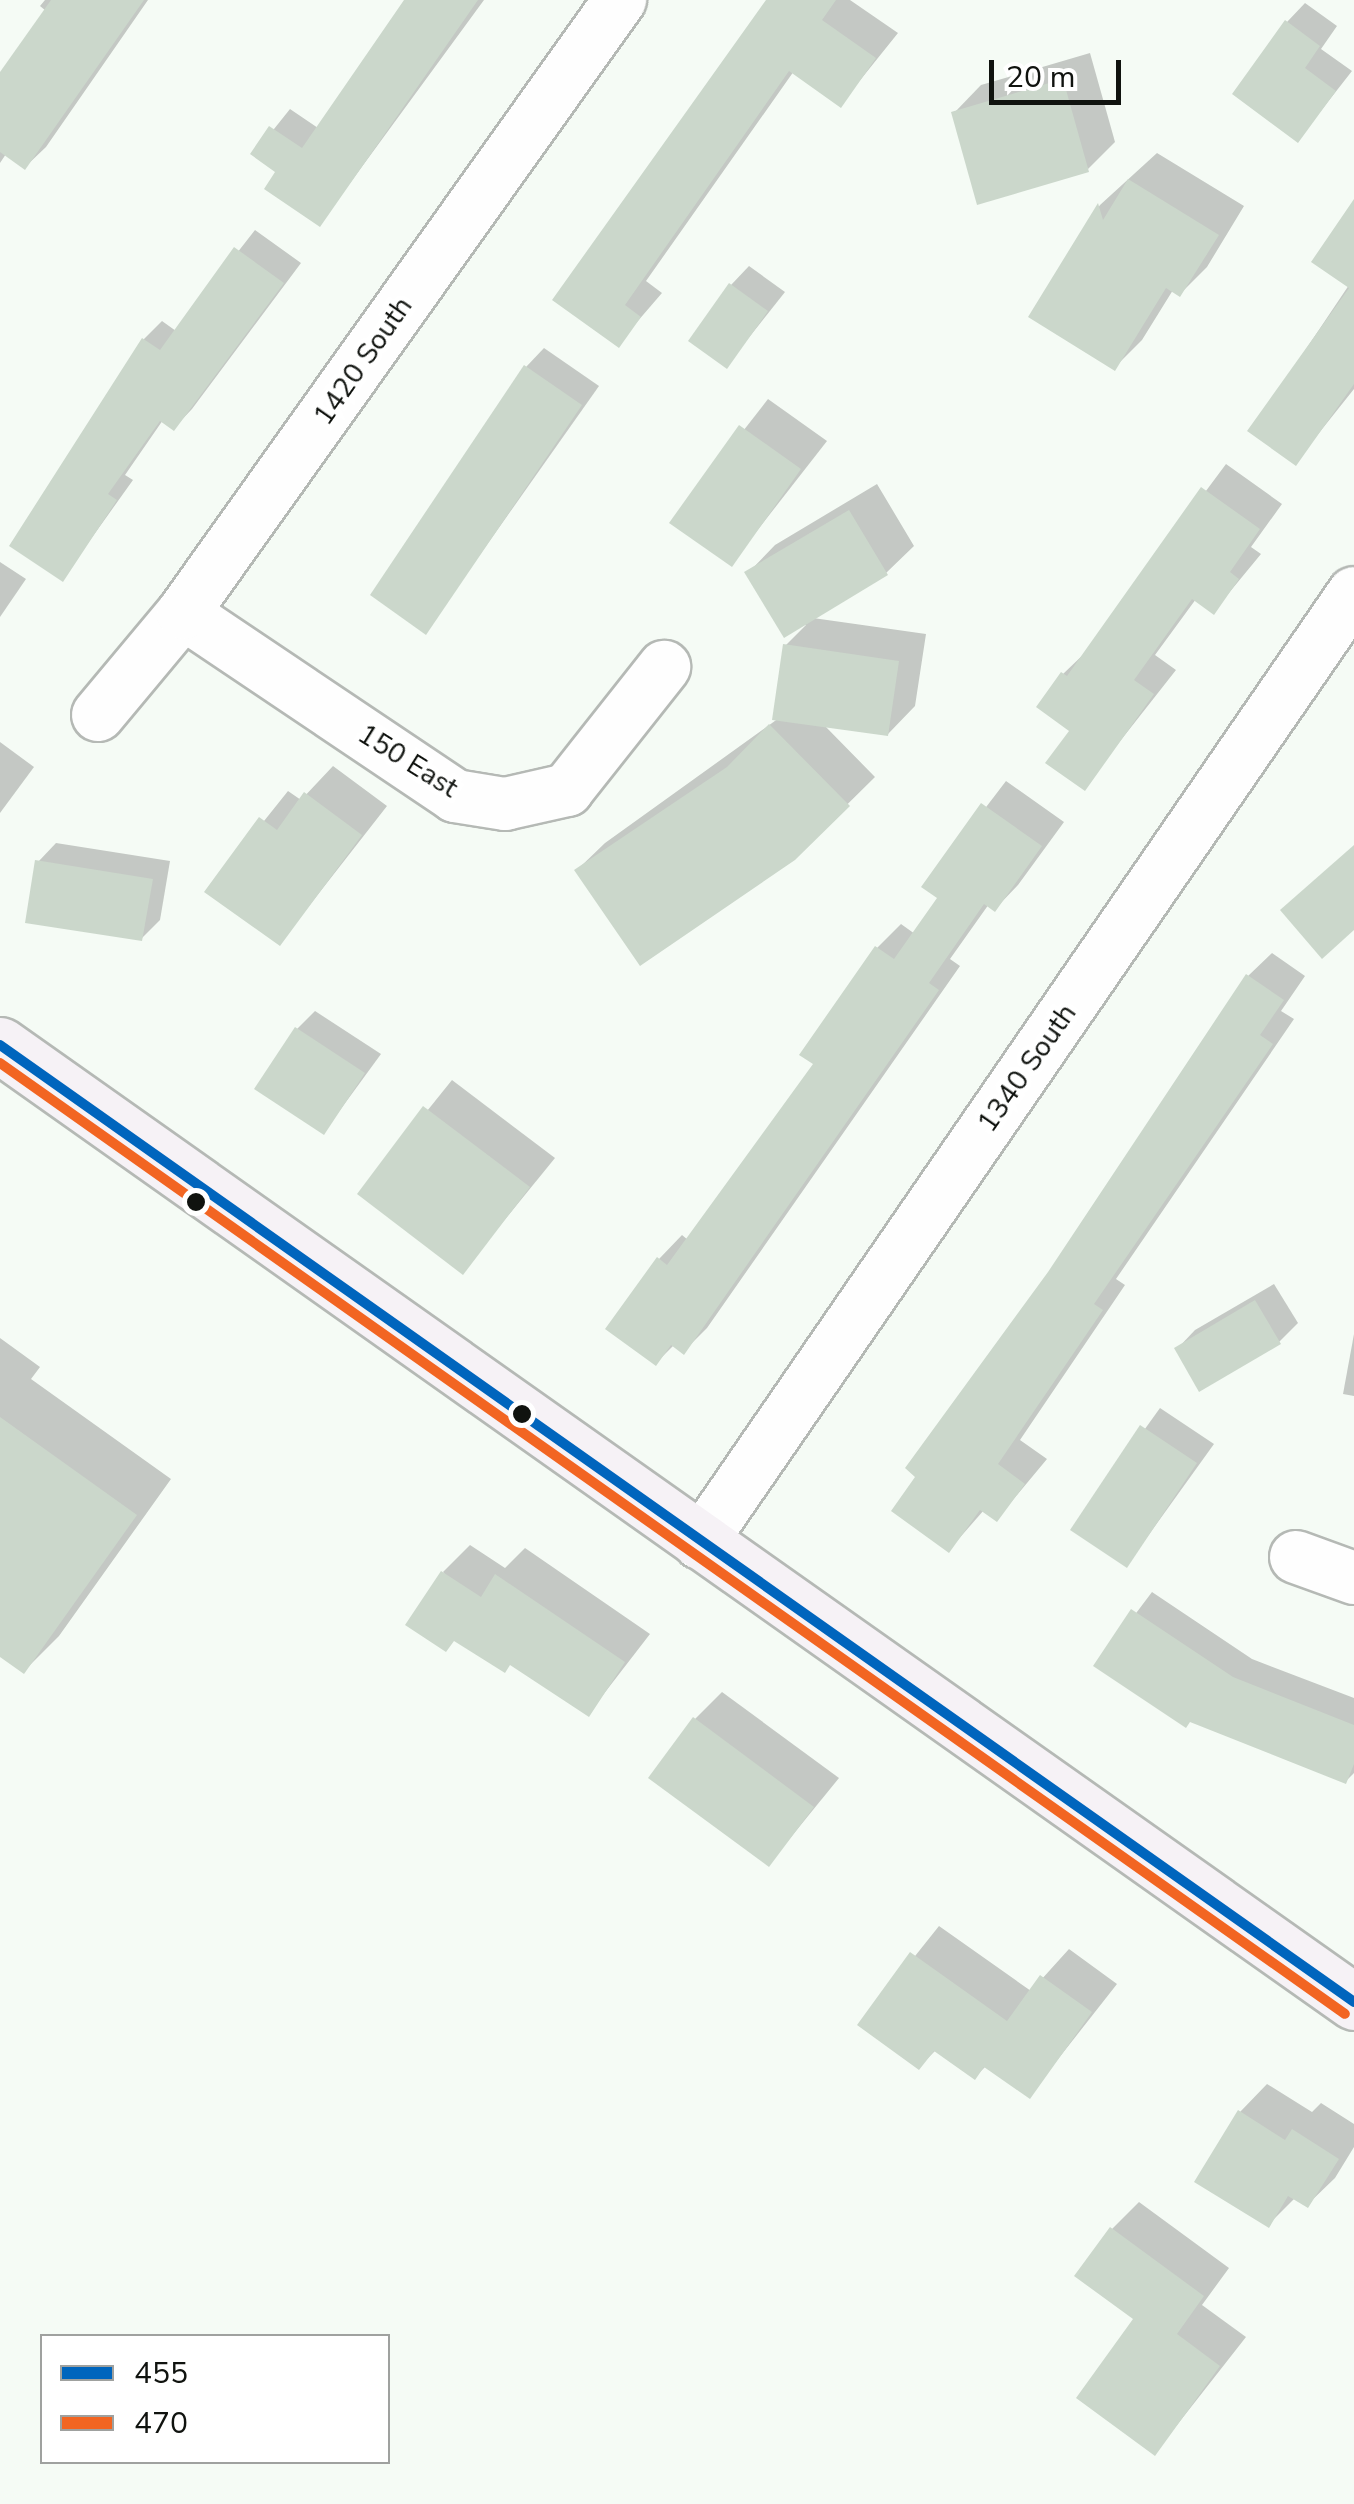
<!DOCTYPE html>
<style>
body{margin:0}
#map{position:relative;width:1354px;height:2504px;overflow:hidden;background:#f5fbf5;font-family:"Nunito Sans",sans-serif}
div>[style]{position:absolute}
.shadow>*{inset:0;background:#0003}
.building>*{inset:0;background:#cbd7cb}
.roads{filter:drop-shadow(2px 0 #b5b9b5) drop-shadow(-2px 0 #b5b9b5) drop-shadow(0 2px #b5b9b5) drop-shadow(0 -2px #b5b9b5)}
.minor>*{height:52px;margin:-26px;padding:0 26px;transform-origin:26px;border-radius:26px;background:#fefefe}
.major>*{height:55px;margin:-27.5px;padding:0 27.5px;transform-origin:27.5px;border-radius:27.5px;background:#f6f2f6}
.bus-1>*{height:10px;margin:-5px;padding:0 5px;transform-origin:5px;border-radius:5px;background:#0065bd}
.bus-2>*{height:10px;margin:-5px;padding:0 5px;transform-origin:5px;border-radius:5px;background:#f26522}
.dots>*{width:28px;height:28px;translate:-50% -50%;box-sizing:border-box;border:5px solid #fff;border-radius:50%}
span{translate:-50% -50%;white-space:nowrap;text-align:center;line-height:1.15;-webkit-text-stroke:10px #fff;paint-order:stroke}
.street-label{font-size:28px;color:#10130f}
.legend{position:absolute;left:40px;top:2334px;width:350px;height:130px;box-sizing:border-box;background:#fff;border:2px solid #9fa19f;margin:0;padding:12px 18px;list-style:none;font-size:30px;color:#10130f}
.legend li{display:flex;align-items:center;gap:20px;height:50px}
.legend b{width:50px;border:2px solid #9fa19f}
.scale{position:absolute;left:989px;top:60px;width:132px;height:45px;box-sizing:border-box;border:5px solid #10130f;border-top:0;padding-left:12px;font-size:30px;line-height:35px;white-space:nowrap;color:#10130f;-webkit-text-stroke:8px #fff;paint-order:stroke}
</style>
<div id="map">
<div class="shadow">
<i style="clip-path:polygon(45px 0,148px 0,46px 147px,25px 167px,6px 154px,0 163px,0 77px,46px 11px,40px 6px)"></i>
<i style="clip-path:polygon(408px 0,484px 0,320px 224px,278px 171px,254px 154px,290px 109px,318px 128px)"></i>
<i style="clip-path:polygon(769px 0,850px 0,898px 33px,841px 104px,794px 71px,646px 281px,662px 293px,618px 344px,555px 299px)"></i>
<i style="clip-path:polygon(1305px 3px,1337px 26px,1321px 49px,1352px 71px,1298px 140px,1287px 22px)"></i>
<i style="clip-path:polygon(1090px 53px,1115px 142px,1088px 169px,954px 113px,981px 85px)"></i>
<i style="clip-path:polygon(1157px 153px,1244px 206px,1207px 267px,1180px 294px,1173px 290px,1142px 340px,1115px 367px,1032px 316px,1100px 205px)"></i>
<i style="clip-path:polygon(1354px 205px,1354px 389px,1295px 463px,1251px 431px,1349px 285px)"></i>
<i style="clip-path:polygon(255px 230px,301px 263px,192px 409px,174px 428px,163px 420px,125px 475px,133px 480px,63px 578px,13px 545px,144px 339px,162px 321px,176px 331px)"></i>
<i style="clip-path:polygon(749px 266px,785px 292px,727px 365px,731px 285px)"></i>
<i style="clip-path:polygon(544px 348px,599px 386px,426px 631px,526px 367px)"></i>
<i style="clip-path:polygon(768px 399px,827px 441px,731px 564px,672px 522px)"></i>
<i style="clip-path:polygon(1226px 464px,1282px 504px,1251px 547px,1261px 554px,1214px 611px,1196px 599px,1155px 655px,1176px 670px,1084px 787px,1063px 674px,1087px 651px)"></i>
<i style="clip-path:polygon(877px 484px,914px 546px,886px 573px,813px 618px,926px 634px,915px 706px,888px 734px,824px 725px,875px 777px,793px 858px,577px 870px,605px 843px,779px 718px,785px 646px,806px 625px,748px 573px,775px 545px)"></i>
<i style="clip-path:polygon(0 562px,26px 579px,0 617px)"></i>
<i style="clip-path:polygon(0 742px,34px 767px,0 813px)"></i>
<i style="clip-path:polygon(333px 766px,387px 806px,280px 943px,208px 891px,288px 791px,301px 800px)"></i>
<i style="clip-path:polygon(1006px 781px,1064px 822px,1018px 885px,995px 909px,989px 904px,950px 959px,960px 966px,707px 1328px,684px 1351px,675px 1344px,656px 1363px,659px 1259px,682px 1235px,688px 1240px,816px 1063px,803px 1054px,877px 948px,901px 924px,915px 934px,940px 898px,925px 887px)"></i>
<i style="clip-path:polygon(56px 843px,170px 861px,160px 920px,141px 939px,38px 862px)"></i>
<i style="clip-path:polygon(1272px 953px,1305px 976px,1281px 1011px,1294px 1019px,1116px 1279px,1125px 1285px,1020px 1440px,1047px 1459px,997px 1519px,984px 1510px,949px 1550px,1050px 1274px,1248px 976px)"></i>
<i style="clip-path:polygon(315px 1011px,381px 1054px,324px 1132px,297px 1029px)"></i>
<i style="clip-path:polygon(452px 1080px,555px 1158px,463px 1271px,361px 1193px)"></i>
<i style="clip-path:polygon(1274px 1284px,1298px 1323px,1279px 1342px,1177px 1349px,1195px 1330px)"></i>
<i style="clip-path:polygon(1354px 1334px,1354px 1396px,1343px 1394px)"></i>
<i style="clip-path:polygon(0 1338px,40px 1367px,31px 1379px,171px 1479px,59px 1636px,24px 1671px,0 1654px)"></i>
<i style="clip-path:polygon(1160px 1408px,1214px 1444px,1127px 1565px,1073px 1529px)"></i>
<i style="clip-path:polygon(470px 1545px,505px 1568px,525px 1548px,650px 1634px,589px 1713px,511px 1663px,443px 1572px)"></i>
<i style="clip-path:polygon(1152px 1592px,1252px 1659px,1354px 1698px,1354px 1773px,1346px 1781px,1097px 1665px)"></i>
<i style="clip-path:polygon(722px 1692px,839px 1778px,769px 1864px,695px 1719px)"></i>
<i style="clip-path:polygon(939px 1926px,1031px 1991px,1069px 1949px,1117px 1984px,1029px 2096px,987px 2065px,975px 2077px,936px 2050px,919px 2067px,860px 2025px)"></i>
<i style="clip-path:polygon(1267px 2084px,1312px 2112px,1321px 2103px,1354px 2124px,1354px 2147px,1335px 2178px,1307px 2205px,1295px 2198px,1268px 2225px,1240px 2112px)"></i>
<i style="clip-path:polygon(1139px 2202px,1229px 2268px,1202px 2305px,1246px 2337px,1155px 2453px,1137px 2319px,1112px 2229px)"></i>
</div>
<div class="building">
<i style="clip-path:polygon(51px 0,144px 0,25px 170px,0 152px,0 72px)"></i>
<i style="clip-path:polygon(404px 0,478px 0,320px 227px,264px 189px,275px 172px,250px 154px,269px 126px,302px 148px)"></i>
<i style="clip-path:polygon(766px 0,836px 0,822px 20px,876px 58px,841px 108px,789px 71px,625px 305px,641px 317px,619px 348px,552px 300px)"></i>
<i style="clip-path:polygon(1285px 20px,1320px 46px,1305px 68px,1336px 91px,1298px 143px,1232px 94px)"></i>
<i style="clip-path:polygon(1063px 79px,1089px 172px,977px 205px,951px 112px)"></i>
<i style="clip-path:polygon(1128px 179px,1219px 235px,1180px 297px,1166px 288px,1115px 371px,1028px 317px,1098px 203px,1103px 220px)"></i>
<i style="clip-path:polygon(1354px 199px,1354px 384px,1296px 466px,1247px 431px,1349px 288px,1311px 262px)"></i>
<i style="clip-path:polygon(234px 247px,284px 283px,174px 431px,160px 421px,108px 494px,117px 500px,63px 582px,9px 546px,142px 338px,160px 350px)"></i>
<i style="clip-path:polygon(729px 283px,768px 311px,727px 369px,688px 341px)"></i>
<i style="clip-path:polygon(524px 365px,582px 405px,426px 635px,370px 595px)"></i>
<i style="clip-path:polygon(739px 425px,801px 469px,732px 567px,669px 523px)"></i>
<i style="clip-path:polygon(1201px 487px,1260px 529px,1230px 572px,1239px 579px,1214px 615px,1192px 599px,1134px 680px,1154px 694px,1085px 791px,1045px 763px,1069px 731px,1036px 707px,1061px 672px,1067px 676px)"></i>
<i style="clip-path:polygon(849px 510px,888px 575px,784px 638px,744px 572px)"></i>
<i style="clip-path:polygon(783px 644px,899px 661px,888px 736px,772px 720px)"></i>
<i style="clip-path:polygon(769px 724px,850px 806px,795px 860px,640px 966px,574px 870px,727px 767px)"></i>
<i style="clip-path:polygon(304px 792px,362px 835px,280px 946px,204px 892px,259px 817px,277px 830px)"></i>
<i style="clip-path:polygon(981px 803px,1042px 846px,995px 912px,984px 904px,929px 983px,939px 990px,684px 1355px,671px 1345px,656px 1366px,605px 1329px,657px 1257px,667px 1265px,813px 1064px,799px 1055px,875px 946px,894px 959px,937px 898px,921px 887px)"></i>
<i style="clip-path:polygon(1354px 845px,1354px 930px,1322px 959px,1280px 910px)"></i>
<i style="clip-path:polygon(35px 860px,153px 879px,142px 941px,25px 923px)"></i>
<i style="clip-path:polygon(1246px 974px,1284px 1000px,1260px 1035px,1273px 1044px,1094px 1304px,1103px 1310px,998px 1464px,1025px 1484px,997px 1522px,980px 1510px,949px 1553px,891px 1511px,915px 1477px,905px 1468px,1048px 1272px)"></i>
<i style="clip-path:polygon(295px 1027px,365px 1073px,324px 1135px,254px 1089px)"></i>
<i style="clip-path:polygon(423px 1106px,530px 1187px,463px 1275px,357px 1194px)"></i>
<i style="clip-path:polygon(1255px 1300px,1281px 1344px,1199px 1392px,1174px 1348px)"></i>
<i style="clip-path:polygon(0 1417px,137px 1515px,24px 1674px,0 1657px)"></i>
<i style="clip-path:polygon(1140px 1425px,1197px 1463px,1127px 1568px,1070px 1530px)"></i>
<i style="clip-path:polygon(441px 1571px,481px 1597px,495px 1574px,625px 1662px,589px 1717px,510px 1665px,505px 1673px,454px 1641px,446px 1652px,405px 1625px)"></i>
<i style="clip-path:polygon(1131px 1609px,1233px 1677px,1354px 1725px,1354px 1764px,1346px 1784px,1190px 1722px,1186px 1728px,1093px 1666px)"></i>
<i style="clip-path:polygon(693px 1717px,814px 1807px,769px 1867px,648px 1778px)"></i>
<i style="clip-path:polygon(910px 1952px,1007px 2021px,1040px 1975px,1092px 2012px,1030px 2099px,984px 2067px,975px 2080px,934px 2051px,919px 2070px,857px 2025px)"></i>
<i style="clip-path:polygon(1238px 2110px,1285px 2140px,1292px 2129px,1339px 2159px,1308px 2208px,1288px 2196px,1269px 2228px,1194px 2182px)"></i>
<i style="clip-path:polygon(1110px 2227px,1204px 2296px,1177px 2334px,1220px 2366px,1155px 2456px,1076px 2398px,1133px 2319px,1074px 2276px)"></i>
</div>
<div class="roads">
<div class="minor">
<i style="left:183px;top:613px;width:328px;rotate:33.9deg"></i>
<i style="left:455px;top:796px;width:51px;rotate:9.1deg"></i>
<i style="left:505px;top:804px;width:64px;rotate:-12.7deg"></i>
<i style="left:567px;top:790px;width:157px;rotate:-51.7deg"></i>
<i style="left:98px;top:715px;width:133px;rotate:-50.2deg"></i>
<i style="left:183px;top:613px;width:753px;rotate:-54.52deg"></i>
<i style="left:700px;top:1543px;width:1153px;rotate:-55.46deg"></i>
<i style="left:1296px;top:1557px;width:62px;rotate:19.9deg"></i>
</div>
<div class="major">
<i style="left:0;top:1045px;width:1658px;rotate:35.25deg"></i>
</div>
</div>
<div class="bus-1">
<i style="left:0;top:1045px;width:1658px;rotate:35.25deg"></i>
</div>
<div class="bus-2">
<i style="left:0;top:1063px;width:1647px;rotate:35.26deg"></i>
</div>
<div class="dots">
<i style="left:196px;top:1202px;background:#10130f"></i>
<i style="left:522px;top:1414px;background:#10130f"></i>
</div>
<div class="street-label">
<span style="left:363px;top:361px;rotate:-55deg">1420 South</span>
<span style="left:408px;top:761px;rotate:32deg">150 East</span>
<span style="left:1027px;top:1068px;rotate:-55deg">1340 South</span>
</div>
<ul class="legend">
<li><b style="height:12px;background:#0065bd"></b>455</li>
<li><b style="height:12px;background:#f26522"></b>470</li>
</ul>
<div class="scale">20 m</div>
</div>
